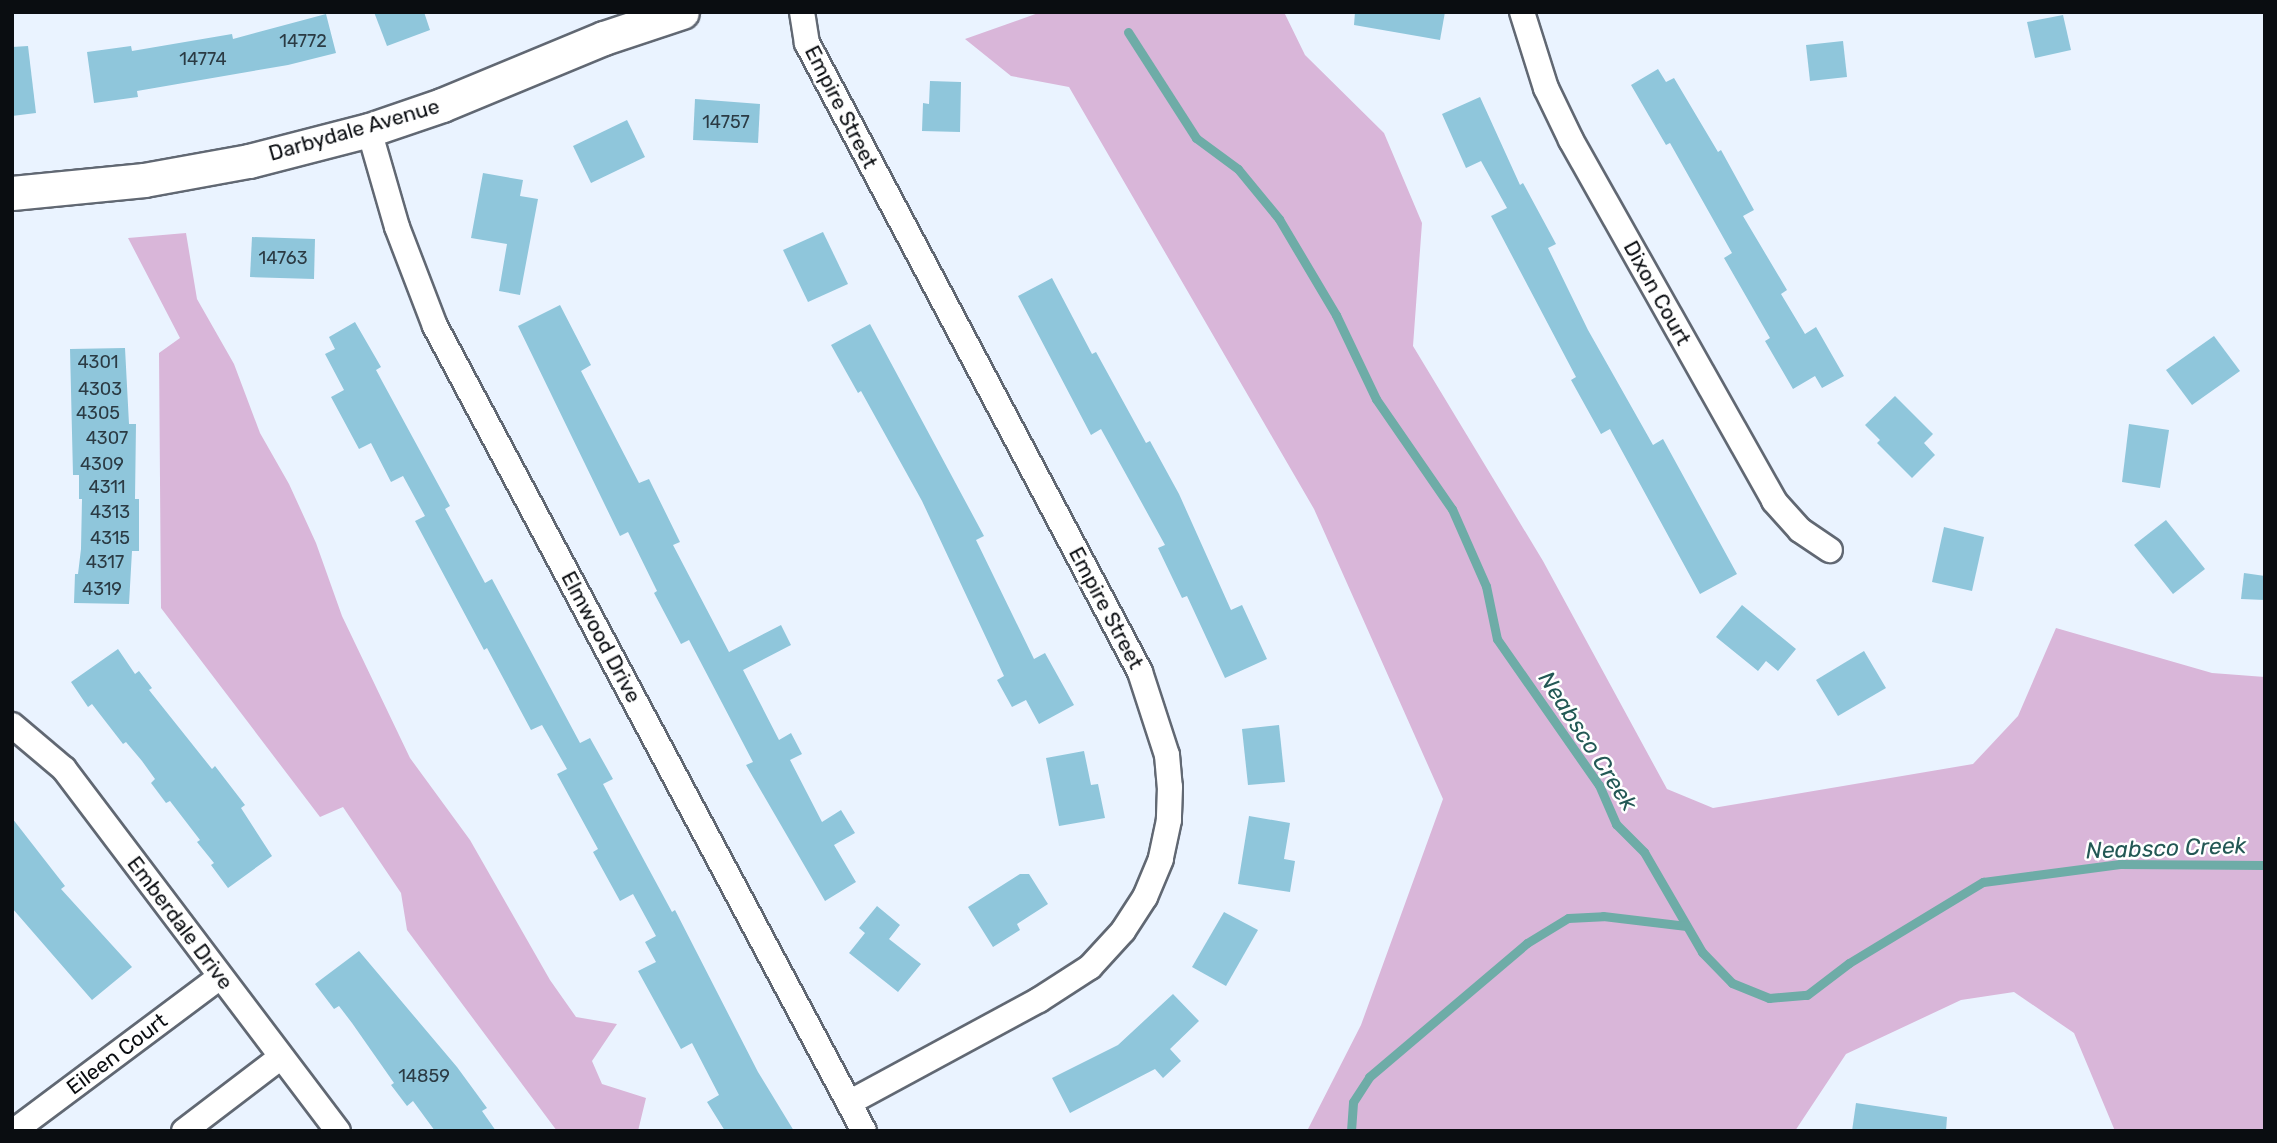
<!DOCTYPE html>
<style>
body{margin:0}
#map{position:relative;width:2277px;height:1143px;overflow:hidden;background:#eaf3ff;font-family:Rubik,sans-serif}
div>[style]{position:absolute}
.green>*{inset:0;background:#d9b6d9}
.stream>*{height:9px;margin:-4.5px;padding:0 4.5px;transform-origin:4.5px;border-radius:4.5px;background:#6eaca7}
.building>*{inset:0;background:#8fc6db}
.roads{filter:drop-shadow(2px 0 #616873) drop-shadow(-2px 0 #616873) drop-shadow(0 2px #616873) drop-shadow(0 -2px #616873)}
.street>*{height:24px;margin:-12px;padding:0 12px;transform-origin:12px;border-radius:12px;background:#fff}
.secondary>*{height:33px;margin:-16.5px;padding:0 16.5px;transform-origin:16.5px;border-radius:16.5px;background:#fff}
span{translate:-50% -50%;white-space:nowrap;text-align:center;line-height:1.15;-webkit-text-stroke:5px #fff;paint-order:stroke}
.number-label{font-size:18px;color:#2b3b44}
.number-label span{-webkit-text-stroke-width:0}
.street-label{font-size:21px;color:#0a0d11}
.water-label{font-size:23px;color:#235855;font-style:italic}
.frame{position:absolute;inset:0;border:14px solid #0a0d11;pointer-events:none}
</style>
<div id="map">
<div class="green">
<i style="clip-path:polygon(1041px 12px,1284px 12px,1305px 55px,1384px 133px,1422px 223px,1413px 346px,1543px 561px,1667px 789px,1713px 808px,1973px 764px,2018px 716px,2056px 628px,2212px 673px,2265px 677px,2265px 1131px,2115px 1131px,2074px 1033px,2014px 992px,1961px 1000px,1846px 1054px,1795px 1131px,1307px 1131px,1361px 1025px,1443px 799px,1314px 509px,1069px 87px,1011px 76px,965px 39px)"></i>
<i style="clip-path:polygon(186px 233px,197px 299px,234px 364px,260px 433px,289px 484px,316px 543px,342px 616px,410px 758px,470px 840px,550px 980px,576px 1017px,617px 1024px,592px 1061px,602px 1084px,646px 1098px,638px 1131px,557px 1131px,407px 930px,401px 893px,343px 807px,320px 817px,161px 608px,159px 353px,180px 338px,128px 238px)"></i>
</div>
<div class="stream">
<i style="left:1128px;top:32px;width:126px;rotate:57.3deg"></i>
<i style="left:1196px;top:138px;width:52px;rotate:36.4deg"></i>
<i style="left:1238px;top:169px;width:65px;rotate:50.6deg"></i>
<i style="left:1279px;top:219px;width:112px;rotate:59.3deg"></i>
<i style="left:1336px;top:315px;width:93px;rotate:64.5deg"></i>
<i style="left:1376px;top:399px;width:134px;rotate:55.4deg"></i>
<i style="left:1452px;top:509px;width:84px;rotate:66.2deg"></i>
<i style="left:1486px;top:586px;width:54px;rotate:78.3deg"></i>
<i style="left:1497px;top:639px;width:178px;rotate:55.1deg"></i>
<i style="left:1599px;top:785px;width:43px;rotate:66.4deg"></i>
<i style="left:1616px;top:824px;width:40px;rotate:45deg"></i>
<i style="left:1644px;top:852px;width:116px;rotate:59.9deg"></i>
<i style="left:1702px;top:952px;width:43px;rotate:45.9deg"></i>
<i style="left:1732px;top:983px;width:40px;rotate:22deg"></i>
<i style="left:1769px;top:998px;width:38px;rotate:-5deg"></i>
<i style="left:1807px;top:995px;width:53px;rotate:-37.3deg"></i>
<i style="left:1849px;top:963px;width:157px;rotate:-31.2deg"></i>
<i style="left:1983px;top:882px;width:138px;rotate:-7.5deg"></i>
<i style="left:2120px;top:864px;width:145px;rotate:0.4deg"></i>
<i style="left:1351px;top:1131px;width:29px;rotate:-86deg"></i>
<i style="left:1353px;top:1102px;width:30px;rotate:-57deg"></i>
<i style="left:1369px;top:1077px;width:207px;rotate:-40.3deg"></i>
<i style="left:1527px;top:943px;width:48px;rotate:-31.4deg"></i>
<i style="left:1568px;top:918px;width:35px;rotate:-3deg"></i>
<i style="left:1603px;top:916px;width:84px;rotate:6.9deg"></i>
</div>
<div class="building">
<i style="clip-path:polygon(374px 12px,424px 12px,430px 30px,387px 46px)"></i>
<i style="clip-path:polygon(1355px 12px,1445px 12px,1440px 40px,1354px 25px)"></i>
<i style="clip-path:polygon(326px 14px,336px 53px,288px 65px,137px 91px,138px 97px,94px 103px,87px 52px,131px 46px,132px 51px,232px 34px,233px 39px)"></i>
<i style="clip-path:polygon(2063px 15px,2071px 50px,2035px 58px,2027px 22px)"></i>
<i style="clip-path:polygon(1843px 41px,1847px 77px,1810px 81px,1806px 45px)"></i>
<i style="clip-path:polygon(28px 46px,36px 113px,12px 116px,12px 47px)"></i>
<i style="clip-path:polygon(1658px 69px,1666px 82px,1674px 78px,1718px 152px,1721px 150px,1754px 210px,1743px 216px,1787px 290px,1781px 294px,1805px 334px,1816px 327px,1844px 376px,1822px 388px,1815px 376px,1793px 389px,1765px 341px,1770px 338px,1724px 258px,1732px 253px,1670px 143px,1666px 145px,1631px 85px)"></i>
<i style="clip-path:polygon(930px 81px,961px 82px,960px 132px,922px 131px,923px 103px,929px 104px)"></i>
<i style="clip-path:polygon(1480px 97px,1520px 185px,1523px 183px,1556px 244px,1548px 248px,1588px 330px,1653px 445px,1663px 439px,1737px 574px,1700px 594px,1610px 429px,1601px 434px,1571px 380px,1576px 377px,1491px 216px,1507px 208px,1481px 161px,1466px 168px,1442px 114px)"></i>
<i style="clip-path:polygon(695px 99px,760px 104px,758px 143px,693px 140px)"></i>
<i style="clip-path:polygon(627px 120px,645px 157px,591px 183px,573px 146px)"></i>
<i style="clip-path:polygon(483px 173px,523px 180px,520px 196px,538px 199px,520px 295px,499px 291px,507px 244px,471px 238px)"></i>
<i style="clip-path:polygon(823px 232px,848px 284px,808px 302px,783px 250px)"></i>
<i style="clip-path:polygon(252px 237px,315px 239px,314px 279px,250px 277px)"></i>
<i style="clip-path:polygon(1052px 278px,1092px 354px,1096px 352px,1146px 443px,1150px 441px,1179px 494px,1231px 610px,1242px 605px,1267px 659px,1225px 678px,1187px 596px,1182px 598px,1158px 548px,1165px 545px,1101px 429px,1091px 435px,1018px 296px)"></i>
<i style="clip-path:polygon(560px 305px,591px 365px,581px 371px,639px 483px,649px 479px,680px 542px,673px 545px,729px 652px,781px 625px,791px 645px,743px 670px,779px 740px,791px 733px,802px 754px,790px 760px,822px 822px,841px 810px,855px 833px,834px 845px,856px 882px,825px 901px,746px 765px,753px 762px,689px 640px,681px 644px,654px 593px,657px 591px,628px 532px,620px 536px,518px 326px)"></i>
<i style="clip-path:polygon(355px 322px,381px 367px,376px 370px,450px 506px,445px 509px,485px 583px,492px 579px,580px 743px,590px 738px,613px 779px,603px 784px,612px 801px,672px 912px,675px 910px,758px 1072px,794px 1131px,725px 1131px,707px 1102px,719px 1095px,692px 1043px,681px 1049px,638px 971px,656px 962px,645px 942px,656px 936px,633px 894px,620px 901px,593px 852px,598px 849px,557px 774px,567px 769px,542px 725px,531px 730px,487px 648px,484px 650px,415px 521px,425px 516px,403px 476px,391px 482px,371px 443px,359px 449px,331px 397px,344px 390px,325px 354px,335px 349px,329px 337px)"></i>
<i style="clip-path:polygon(870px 324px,984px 536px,976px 540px,1034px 659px,1045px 653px,1074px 705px,1039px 724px,1026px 700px,1012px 707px,997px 680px,1004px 676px,922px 501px,861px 391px,858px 393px,831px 345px)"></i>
<i style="clip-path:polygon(2214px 336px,2240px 371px,2192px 405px,2166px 370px)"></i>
<i style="clip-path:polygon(125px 348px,129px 424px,136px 424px,135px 499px,139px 499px,139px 551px,132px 551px,129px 604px,74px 603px,75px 574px,78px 574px,81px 549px,82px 499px,79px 499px,79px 475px,73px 475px,70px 349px)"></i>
<i style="clip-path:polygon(1895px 396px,1933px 434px,1924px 443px,1935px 455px,1912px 478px,1877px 443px,1880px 440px,1865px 425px)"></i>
<i style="clip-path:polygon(2129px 424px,2169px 430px,2160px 488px,2122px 482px)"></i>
<i style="clip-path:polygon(2166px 520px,2205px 569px,2173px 594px,2134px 545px)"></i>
<i style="clip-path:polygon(1944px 527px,1984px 537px,1972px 591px,1932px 582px)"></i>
<i style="clip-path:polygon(2244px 573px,2265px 576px,2265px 600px,2241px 599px)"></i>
<i style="clip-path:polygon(1742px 605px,1796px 649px,1778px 671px,1766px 661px,1758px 671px,1716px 637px)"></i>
<i style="clip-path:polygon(118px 649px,135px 674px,139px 671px,152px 688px,149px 690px,212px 769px,215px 766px,245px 805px,241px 808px,272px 856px,228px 888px,211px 865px,214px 863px,197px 842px,200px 840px,170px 801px,166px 803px,151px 783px,155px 779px,142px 761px,126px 742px,123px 744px,92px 704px,88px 707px,71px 682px)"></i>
<i style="clip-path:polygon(1864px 651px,1886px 688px,1838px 716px,1816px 680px)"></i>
<i style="clip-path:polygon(1279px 725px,1285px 782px,1248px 785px,1242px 729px)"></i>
<i style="clip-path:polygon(1084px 751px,1091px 785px,1098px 784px,1105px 818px,1059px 826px,1046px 758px)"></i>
<i style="clip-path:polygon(1249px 816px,1290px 823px,1284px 859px,1295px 861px,1290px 892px,1238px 884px)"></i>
<i style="clip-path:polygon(12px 818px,65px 886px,61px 889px,132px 967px,92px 1000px,12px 908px)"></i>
<i style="clip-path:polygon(1020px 874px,1029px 874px,1048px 904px,1017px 924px,1020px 930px,993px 947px,968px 907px)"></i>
<i style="clip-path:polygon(877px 906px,900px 925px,889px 939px,921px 964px,898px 992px,849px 953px,865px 933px,859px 928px)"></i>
<i style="clip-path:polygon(1224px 912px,1258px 930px,1226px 986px,1192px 967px)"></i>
<i style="clip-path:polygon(359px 951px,457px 1067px,487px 1108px,482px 1111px,496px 1131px,435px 1131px,413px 1101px,407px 1106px,391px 1085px,394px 1083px,352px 1023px,339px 1006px,334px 1009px,315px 984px)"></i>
<i style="clip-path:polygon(1173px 994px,1199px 1021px,1170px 1049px,1181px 1061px,1163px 1078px,1155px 1069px,1070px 1113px,1052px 1078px,1118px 1045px)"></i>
<i style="clip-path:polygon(1856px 1103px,1947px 1117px,1946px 1131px,1852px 1131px)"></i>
</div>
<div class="roads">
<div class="street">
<i style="left:802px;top:12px;width:31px;rotate:81deg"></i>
<i style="left:807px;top:43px;width:712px;rotate:62.1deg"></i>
<i style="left:1140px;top:672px;width:87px;rotate:72deg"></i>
<i style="left:1167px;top:755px;width:32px;rotate:85deg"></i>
<i style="left:1170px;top:787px;width:33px;rotate:92deg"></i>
<i style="left:1169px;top:820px;width:40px;rotate:102deg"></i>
<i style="left:1161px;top:859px;width:41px;rotate:112.8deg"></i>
<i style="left:1145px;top:897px;width:40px;rotate:122.9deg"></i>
<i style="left:1123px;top:931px;width:49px;rotate:132.5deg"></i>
<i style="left:1090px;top:967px;width:61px;rotate:147.1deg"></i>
<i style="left:1039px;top:1000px;width:215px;rotate:151.6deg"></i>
<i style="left:1522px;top:12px;width:80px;rotate:72.5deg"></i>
<i style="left:1546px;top:88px;width:58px;rotate:64.3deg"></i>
<i style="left:1571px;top:140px;width:414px;rotate:60.6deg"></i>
<i style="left:1774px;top:501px;width:39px;rotate:48deg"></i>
<i style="left:1800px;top:530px;width:36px;rotate:34deg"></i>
<i style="left:369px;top:130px;width:101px;rotate:73.9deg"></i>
<i style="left:397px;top:227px;width:106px;rotate:69deg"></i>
<i style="left:435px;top:326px;width:912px;rotate:61.95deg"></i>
<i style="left:12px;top:725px;width:68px;rotate:40.2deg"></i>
<i style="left:64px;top:769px;width:454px;rotate:52.9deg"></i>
<i style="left:14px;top:1131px;width:257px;rotate:-36.8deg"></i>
<i style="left:184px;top:1131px;width:122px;rotate:-37.3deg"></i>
</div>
<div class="secondary">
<i style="left:12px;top:193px;width:133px;rotate:-5.6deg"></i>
<i style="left:144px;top:180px;width:107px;rotate:-10.3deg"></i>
<i style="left:249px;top:161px;width:124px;rotate:-14.5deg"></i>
<i style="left:369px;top:130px;width:77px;rotate:-18.9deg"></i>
<i style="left:442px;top:105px;width:175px;rotate:-22.5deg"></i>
<i style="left:604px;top:38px;width:82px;rotate:-18.4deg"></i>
</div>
</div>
<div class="number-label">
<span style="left:303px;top:41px">14772</span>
<span style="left:203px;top:59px">14774</span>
<span style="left:726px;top:122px">14757</span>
<span style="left:283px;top:258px">14763</span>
<span style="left:98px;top:362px">4301</span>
<span style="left:100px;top:389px">4303</span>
<span style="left:98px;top:413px">4305</span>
<span style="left:107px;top:438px">4307</span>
<span style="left:102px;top:464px">4309</span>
<span style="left:107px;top:487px">4311</span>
<span style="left:110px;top:512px">4313</span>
<span style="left:110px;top:538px">4315</span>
<span style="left:105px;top:562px">4317</span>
<span style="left:102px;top:589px">4319</span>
<span style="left:424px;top:1076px">14859</span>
</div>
<div class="street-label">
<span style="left:841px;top:107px;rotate:63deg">Empire Street</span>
<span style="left:354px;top:130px;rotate:-16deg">Darbydale Avenue</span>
<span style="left:1657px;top:293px;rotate:61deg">Dixon Court</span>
<span style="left:1106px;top:608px;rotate:62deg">Empire Street</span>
<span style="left:601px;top:637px;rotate:62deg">Elmwood Drive</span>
<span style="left:180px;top:923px;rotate:53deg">Emberdale Drive</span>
<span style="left:117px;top:1054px;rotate:-37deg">Eileen Court</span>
</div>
<div class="water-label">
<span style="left:1588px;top:741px;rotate:57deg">Neabsco Creek</span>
<span style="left:2166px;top:848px;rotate:-2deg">Neabsco Creek</span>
</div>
<div class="frame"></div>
</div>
